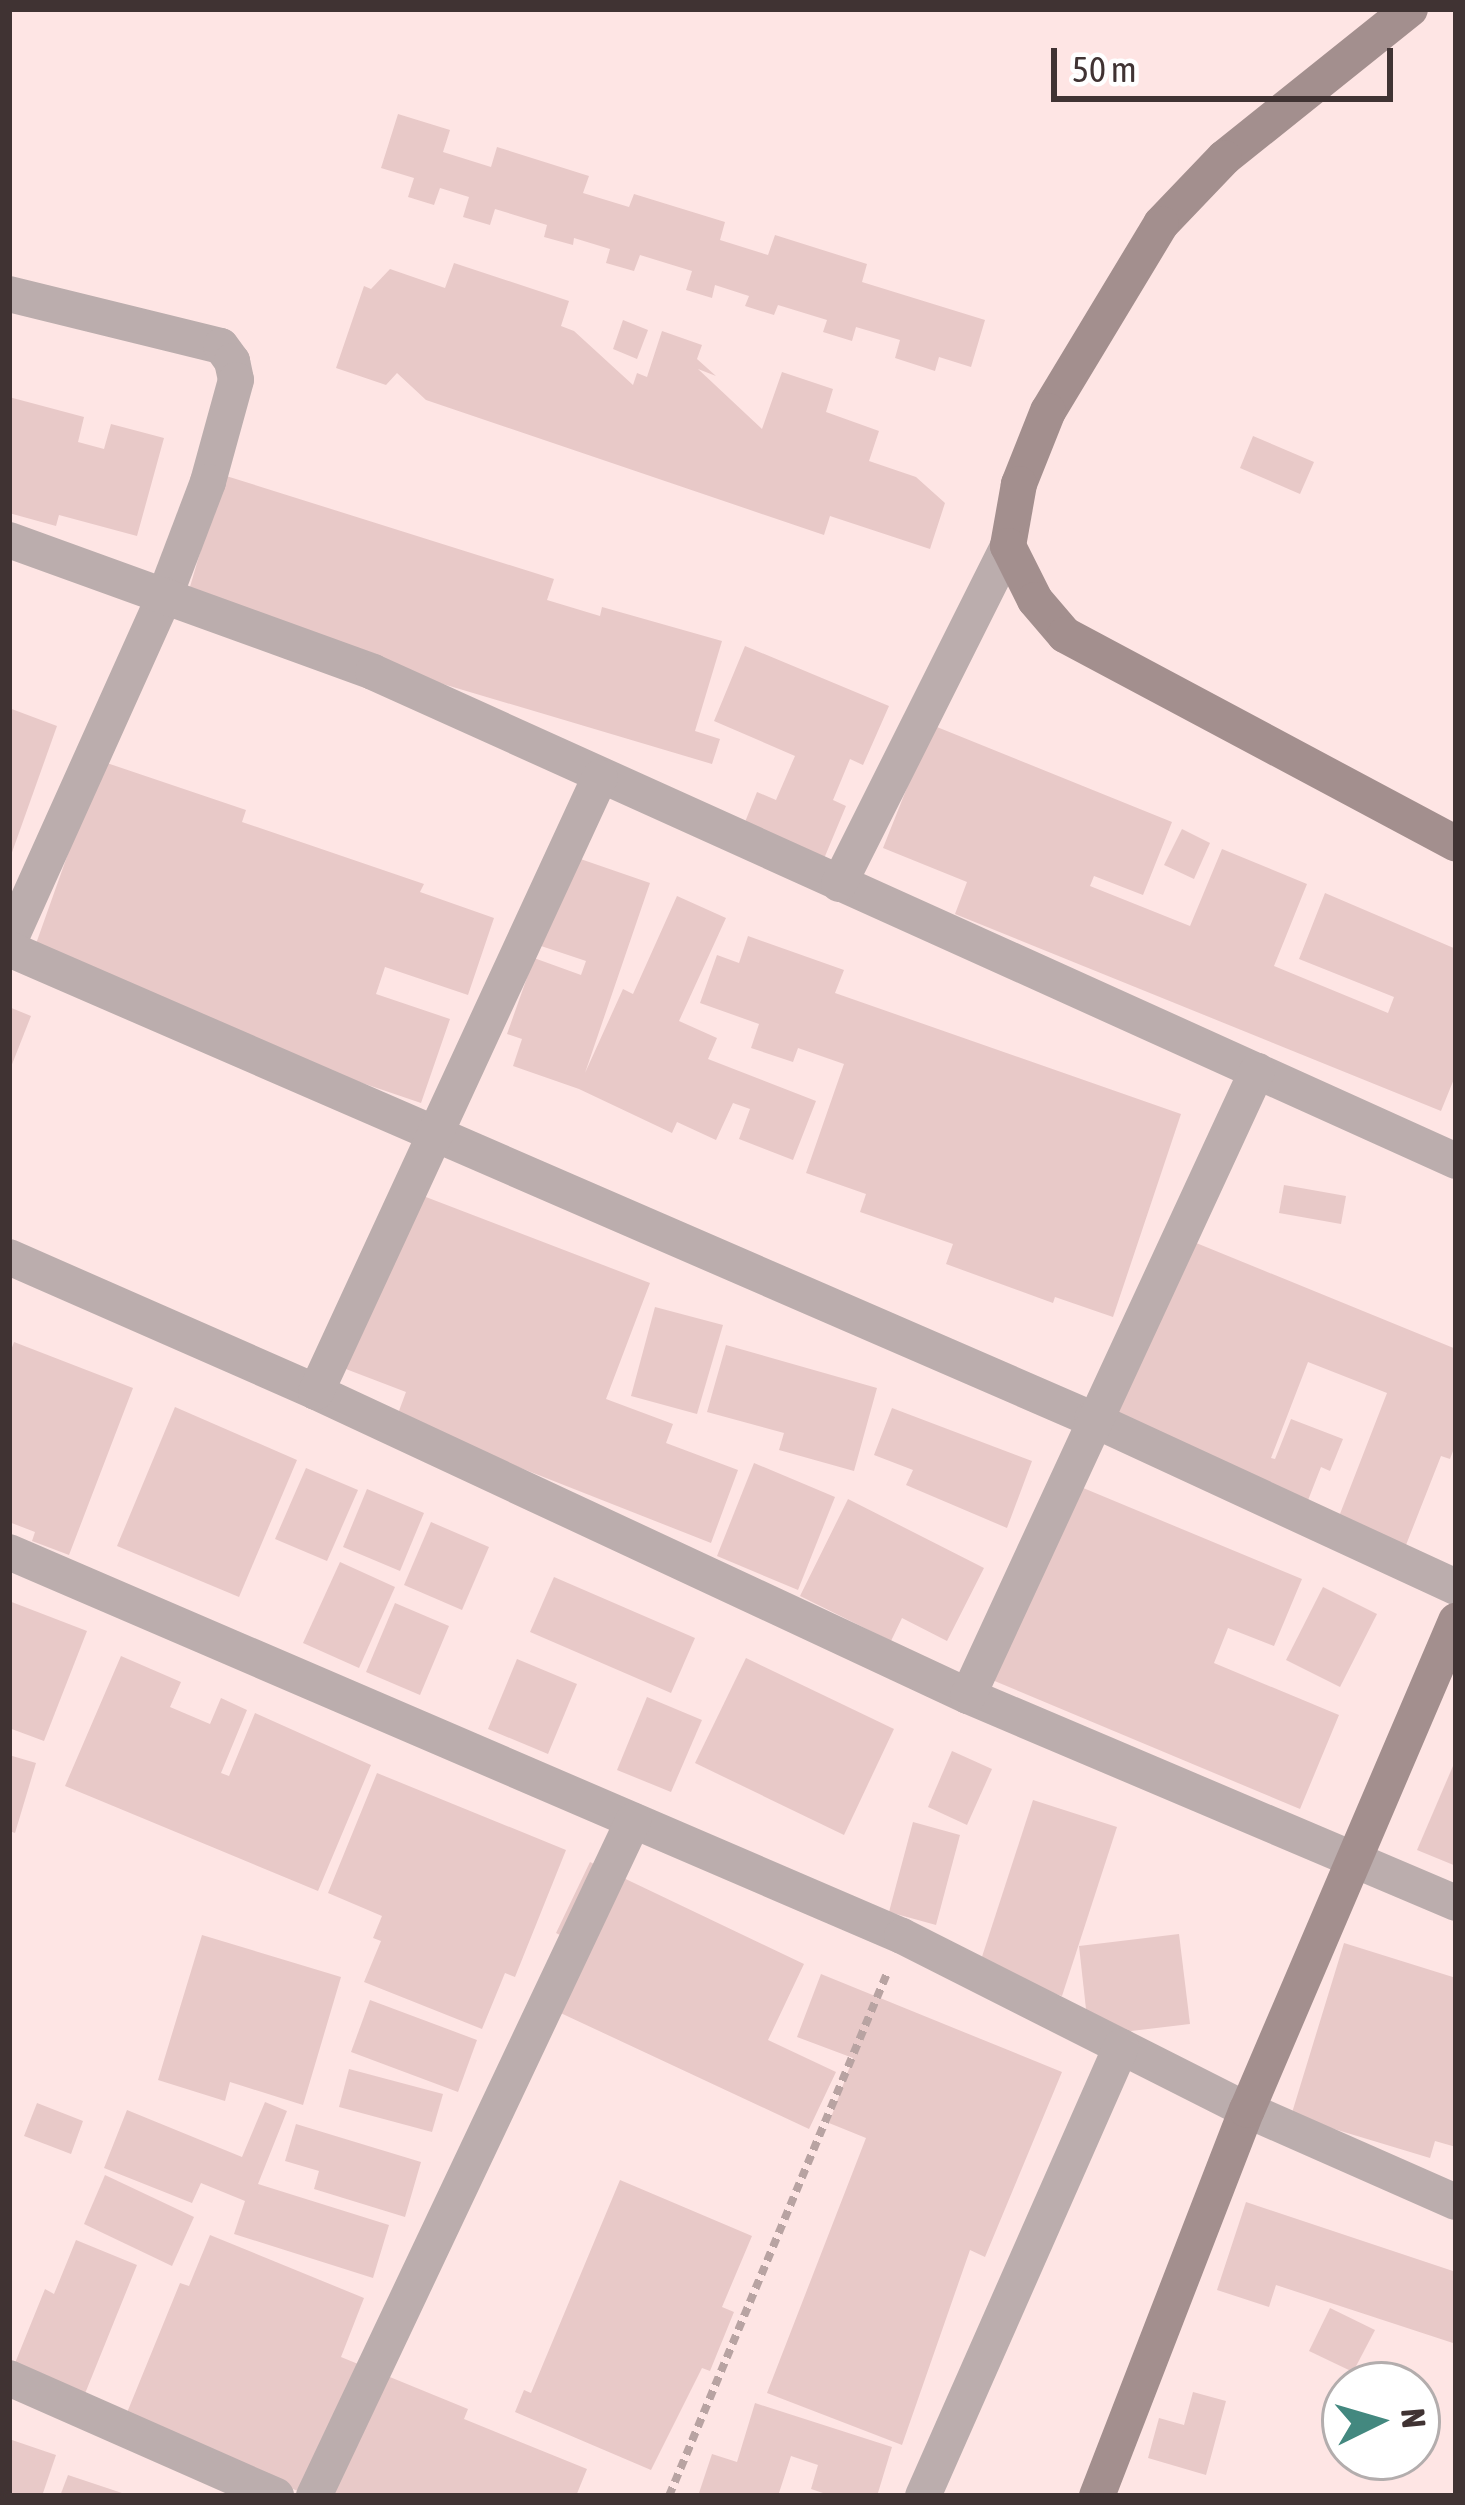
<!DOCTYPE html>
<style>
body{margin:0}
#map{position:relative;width:1465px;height:2505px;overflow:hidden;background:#fee5e4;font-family:"Asap Condensed",sans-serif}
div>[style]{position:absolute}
.building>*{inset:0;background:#e8c9c8}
.path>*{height:8px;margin-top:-4px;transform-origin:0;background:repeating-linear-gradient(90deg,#b8a3a2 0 9px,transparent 0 15px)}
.street>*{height:36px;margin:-18px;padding:0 18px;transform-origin:18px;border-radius:18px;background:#bbadad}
.secondary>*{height:36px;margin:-18px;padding:0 18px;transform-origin:18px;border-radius:18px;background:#a38f8e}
span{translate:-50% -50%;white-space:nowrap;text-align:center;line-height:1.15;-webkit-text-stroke:12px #fff;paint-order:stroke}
.frame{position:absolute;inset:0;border:12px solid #403333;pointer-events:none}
.north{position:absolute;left:1321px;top:2361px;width:120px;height:120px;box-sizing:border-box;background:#fff;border:3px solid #b3adad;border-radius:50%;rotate:85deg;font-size:33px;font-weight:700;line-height:48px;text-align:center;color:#403333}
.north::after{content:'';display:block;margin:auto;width:42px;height:54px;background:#43887f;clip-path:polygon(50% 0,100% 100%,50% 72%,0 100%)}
.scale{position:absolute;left:1051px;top:48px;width:342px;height:54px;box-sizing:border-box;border:6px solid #403333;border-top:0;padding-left:15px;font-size:36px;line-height:42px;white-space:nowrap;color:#403333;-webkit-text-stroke:9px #fff;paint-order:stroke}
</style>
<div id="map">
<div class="building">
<i style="clip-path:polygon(398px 114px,450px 130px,443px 152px,491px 167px,497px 147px,589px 176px,583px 193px,629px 207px,634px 194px,725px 222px,720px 240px,768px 255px,775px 235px,867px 264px,862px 282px,985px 320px,971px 367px,939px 357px,935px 371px,895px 358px,900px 340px,856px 327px,852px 341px,823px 332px,827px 320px,778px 305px,774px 315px,745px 306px,749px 296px,715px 285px,712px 298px,686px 290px,692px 271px,640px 255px,634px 271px,606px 263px,610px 249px,574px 238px,573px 245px,544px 237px,547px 225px,495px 209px,490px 225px,463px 217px,469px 197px,440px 188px,434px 205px,408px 197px,414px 178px,381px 168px)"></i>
<i style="clip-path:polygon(454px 263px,569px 301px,561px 326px,574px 331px,633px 385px,637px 373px,647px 377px,662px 331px,702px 345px,697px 359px,716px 376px,698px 369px,762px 429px,782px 372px,833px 389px,826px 412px,879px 431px,869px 461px,916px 477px,945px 503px,930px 549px,830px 516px,824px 535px,426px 400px,397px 373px,386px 385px,336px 368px,364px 286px,371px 289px,390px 269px,445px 288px)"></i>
<i style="clip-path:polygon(623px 320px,648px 330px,637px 359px,613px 349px)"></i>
<i style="clip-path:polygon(9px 397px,84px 417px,78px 442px,104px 449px,111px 424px,164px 438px,137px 536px,59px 515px,56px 526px,9px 513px)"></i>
<i style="clip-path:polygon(1253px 436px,1314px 462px,1300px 494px,1240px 468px)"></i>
<i style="clip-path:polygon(223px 475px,554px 579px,547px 600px,600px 616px,602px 607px,722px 641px,695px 731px,720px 739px,712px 764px,184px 607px)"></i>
<i style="clip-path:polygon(745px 646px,889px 706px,863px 765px,850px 759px,833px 800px,846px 806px,823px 861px,743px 827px,757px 792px,776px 800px,795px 756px,714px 721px)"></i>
<i style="clip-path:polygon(9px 708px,57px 726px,10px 858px,9px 858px)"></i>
<i style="clip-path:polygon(932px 725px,1172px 822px,1143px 895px,1094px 876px,1090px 886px,1190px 926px,1222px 849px,1307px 884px,1274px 966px,1388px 1013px,1394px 997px,1299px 959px,1325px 893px,1456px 949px,1456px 1074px,1441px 1111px,955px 914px,967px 882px,883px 848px)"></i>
<i style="clip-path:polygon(101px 761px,246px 810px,242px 822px,424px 884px,420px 892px,494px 918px,468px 995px,385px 967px,376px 994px,450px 1019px,421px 1103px,27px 969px)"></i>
<i style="clip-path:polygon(1182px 829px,1210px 843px,1194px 879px,1164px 865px)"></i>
<i style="clip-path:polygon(566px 854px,650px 883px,585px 1073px,623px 989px,633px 994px,677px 896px,726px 918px,679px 1021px,717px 1038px,708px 1059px,816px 1101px,793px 1160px,739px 1139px,750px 1109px,733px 1103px,716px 1140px,677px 1122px,672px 1133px,579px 1089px,513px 1066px,522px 1039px,507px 1034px,534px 958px,581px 975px,586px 961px,535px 944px)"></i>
<i style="clip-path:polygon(748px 936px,844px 970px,835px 993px,1181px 1114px,1113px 1317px,1055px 1297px,1053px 1303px,946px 1264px,953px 1244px,860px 1212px,866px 1194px,806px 1173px,844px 1064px,798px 1048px,793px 1062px,751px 1048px,759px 1024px,700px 1003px,717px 955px,739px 963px)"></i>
<i style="clip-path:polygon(9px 1007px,31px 1016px,9px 1072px)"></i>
<i style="clip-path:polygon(1284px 1185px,1346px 1196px,1341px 1224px,1279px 1213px)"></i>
<i style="clip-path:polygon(405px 1189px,650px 1283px,606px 1399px,673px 1424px,666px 1443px,738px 1470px,711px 1543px,396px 1419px,406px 1392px,338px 1366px)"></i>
<i style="clip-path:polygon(1184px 1238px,1456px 1349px,1456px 1443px,1450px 1459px,1441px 1456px,1406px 1545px,1338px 1519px,1387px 1393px,1308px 1362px,1271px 1458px,1275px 1459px,1291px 1419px,1343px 1439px,1330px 1471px,1321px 1467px,1303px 1513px,1109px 1414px)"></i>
<i style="clip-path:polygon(655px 1307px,723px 1325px,697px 1414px,631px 1396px)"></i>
<i style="clip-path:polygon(14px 1342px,133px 1388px,69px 1555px,32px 1541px,35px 1532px,9px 1522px,9px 1356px)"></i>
<i style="clip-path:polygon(726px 1345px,877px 1388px,854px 1471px,779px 1450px,784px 1433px,707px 1412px)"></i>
<i style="clip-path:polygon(175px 1407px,297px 1460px,239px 1597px,117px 1546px)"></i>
<i style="clip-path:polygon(892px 1408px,1032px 1461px,1007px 1528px,906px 1485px,913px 1470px,874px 1455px)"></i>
<i style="clip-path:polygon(754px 1463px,835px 1497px,798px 1590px,717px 1556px)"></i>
<i style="clip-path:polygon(306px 1468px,358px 1490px,327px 1561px,275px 1539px)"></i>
<i style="clip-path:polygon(1076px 1485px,1302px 1579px,1274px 1646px,1228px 1628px,1214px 1663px,1339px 1715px,1300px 1809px,973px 1672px)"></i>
<i style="clip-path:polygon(367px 1489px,424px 1513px,400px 1571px,343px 1547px)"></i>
<i style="clip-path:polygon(848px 1499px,984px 1568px,947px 1641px,902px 1618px,891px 1641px,800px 1596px)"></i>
<i style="clip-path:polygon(431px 1522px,489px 1547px,462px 1610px,404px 1585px)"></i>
<i style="clip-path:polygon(340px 1562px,395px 1587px,359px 1668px,303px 1643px)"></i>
<i style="clip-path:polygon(554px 1577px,695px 1638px,671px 1693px,530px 1632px)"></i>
<i style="clip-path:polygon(1323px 1587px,1377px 1614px,1340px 1687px,1286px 1660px)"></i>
<i style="clip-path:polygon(9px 1601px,87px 1631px,44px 1741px,9px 1728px)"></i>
<i style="clip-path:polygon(395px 1603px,449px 1626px,420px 1695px,366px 1672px)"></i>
<i style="clip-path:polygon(121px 1656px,181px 1682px,170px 1707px,210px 1724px,221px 1698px,247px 1710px,221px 1773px,229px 1776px,255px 1713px,371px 1765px,318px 1891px,65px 1786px)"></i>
<i style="clip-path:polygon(746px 1658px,894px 1729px,844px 1835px,695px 1763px)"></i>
<i style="clip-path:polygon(517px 1659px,577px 1684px,548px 1754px,488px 1729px)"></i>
<i style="clip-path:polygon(647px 1697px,702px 1720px,671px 1792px,617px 1770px)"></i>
<i style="clip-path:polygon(952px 1751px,992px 1769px,967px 1825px,928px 1807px)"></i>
<i style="clip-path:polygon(9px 1755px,36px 1763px,15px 1833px,9px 1831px)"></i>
<i style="clip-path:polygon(1456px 1759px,1456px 1866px,1417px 1850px)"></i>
<i style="clip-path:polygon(377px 1773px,566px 1850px,515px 1977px,505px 1973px,482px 2029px,364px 1982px,381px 1941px,373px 1938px,382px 1916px,328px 1893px)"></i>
<i style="clip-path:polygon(1033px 1800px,1117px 1827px,1062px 1996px,978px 1969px)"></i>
<i style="clip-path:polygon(913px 1822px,960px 1835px,936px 1925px,889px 1912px)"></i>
<i style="clip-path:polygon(590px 1862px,804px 1964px,768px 2040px,836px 2072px,809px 2129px,537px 2002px,568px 1939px,556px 1933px)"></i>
<i style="clip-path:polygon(1179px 1934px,1190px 2024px,1089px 2036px,1079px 1946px)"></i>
<i style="clip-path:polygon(202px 1935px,341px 1977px,303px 2105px,230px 2082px,225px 2101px,158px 2080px)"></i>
<i style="clip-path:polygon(1344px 1943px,1456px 1978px,1456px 2147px,1435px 2141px,1430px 2158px,1291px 2116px)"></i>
<i style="clip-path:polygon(821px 1974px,1062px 2072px,985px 2257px,970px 2250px,902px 2445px,767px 2393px,866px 2138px,829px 2123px,853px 2058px,797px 2037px)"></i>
<i style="clip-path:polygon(370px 2000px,477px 2040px,458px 2092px,351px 2052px)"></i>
<i style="clip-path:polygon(349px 2069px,443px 2094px,432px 2132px,339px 2107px)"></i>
<i style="clip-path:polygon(265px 2102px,287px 2111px,258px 2184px,389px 2225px,373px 2278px,234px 2234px,245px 2201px,201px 2183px,192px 2203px,104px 2168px,127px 2110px,242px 2157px)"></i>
<i style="clip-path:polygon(37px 2103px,83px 2121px,71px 2154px,24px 2136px)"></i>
<i style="clip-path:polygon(296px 2124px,421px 2162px,405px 2217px,314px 2189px,319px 2171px,285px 2161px)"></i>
<i style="clip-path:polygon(105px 2175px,194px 2217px,172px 2266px,84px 2224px)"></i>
<i style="clip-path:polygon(620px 2180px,752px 2236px,722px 2307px,734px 2312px,710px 2371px,702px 2368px,651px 2470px,515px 2412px,524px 2390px,531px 2393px)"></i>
<i style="clip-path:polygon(1246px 2202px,1456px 2272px,1456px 2344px,1276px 2285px,1269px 2307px,1217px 2290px)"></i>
<i style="clip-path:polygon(210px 2235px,364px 2298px,341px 2357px,468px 2409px,464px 2419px,587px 2469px,576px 2496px,310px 2496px,124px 2420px,180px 2283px,189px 2286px)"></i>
<i style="clip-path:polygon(76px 2240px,137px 2265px,84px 2396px,13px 2368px,45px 2289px,54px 2294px)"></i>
<i style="clip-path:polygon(1330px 2308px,1375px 2330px,1353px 2372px,1309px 2351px)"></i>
<i style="clip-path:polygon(1193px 2392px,1226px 2401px,1206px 2475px,1148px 2458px,1159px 2418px,1184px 2425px)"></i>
<i style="clip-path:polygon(755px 2403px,892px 2447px,877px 2496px,832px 2496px,811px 2489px,818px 2465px,791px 2456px,778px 2496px,698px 2496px,712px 2454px,737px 2462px)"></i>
<i style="clip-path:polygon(9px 2439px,56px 2455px,42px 2496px,9px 2496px)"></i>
<i style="clip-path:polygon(68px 2475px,128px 2495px,128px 2496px,60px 2496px)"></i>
</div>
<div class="path">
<i style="left:669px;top:2496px;width:569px;rotate:-67.36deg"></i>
</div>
<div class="street">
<i style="left:9px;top:294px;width:218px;rotate:13.8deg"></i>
<i style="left:221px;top:346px;width:19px;rotate:54deg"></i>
<i style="left:232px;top:361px;width:19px;rotate:78deg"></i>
<i style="left:236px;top:380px;width:106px;rotate:105.4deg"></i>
<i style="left:208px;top:482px;width:121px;rotate:110.8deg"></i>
<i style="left:165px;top:595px;width:380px;rotate:114.2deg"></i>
<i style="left:9px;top:540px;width:387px;rotate:19.9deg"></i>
<i style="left:373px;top:672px;width:1188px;rotate:24.3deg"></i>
<i style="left:839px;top:884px;width:378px;rotate:-63.4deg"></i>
<i style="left:9px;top:949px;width:1181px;rotate:23.46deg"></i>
<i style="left:1092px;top:1419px;width:401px;rotate:24.8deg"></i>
<i style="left:9px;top:1257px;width:335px;rotate:23.7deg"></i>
<i style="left:316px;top:1392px;width:719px;rotate:25deg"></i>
<i style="left:968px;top:1696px;width:530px;rotate:22.99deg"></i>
<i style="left:316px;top:1392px;width:677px;rotate:-65.21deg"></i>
<i style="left:9px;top:1552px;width:972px;rotate:23.27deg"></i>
<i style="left:902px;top:1936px;width:386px;rotate:26.8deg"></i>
<i style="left:1247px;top:2110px;width:228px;rotate:23.8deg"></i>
<i style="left:968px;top:1696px;width:689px;rotate:-65.18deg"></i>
<i style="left:9px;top:2378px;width:292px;rotate:23.8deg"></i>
<i style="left:314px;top:2496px;width:747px;rotate:-64.7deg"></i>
<i style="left:923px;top:2496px;width:491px;rotate:-66.2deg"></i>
</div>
<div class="secondary">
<i style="left:1410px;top:9px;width:238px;rotate:141.3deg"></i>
<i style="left:1224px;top:158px;width:91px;rotate:133.7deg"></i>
<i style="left:1161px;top:224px;width:218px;rotate:121.1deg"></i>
<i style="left:1048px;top:411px;width:79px;rotate:111.7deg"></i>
<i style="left:1019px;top:484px;width:63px;rotate:100.1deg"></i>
<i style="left:1008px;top:546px;width:60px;rotate:63.4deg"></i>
<i style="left:1035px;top:600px;width:46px;rotate:49.4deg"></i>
<i style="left:1065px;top:635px;width:443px;rotate:28.1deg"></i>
<i style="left:1097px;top:2496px;width:414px;rotate:-68.8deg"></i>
<i style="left:1247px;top:2110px;width:532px;rotate:-66.86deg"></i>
</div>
<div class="frame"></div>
<div class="north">N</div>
<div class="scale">50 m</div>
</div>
